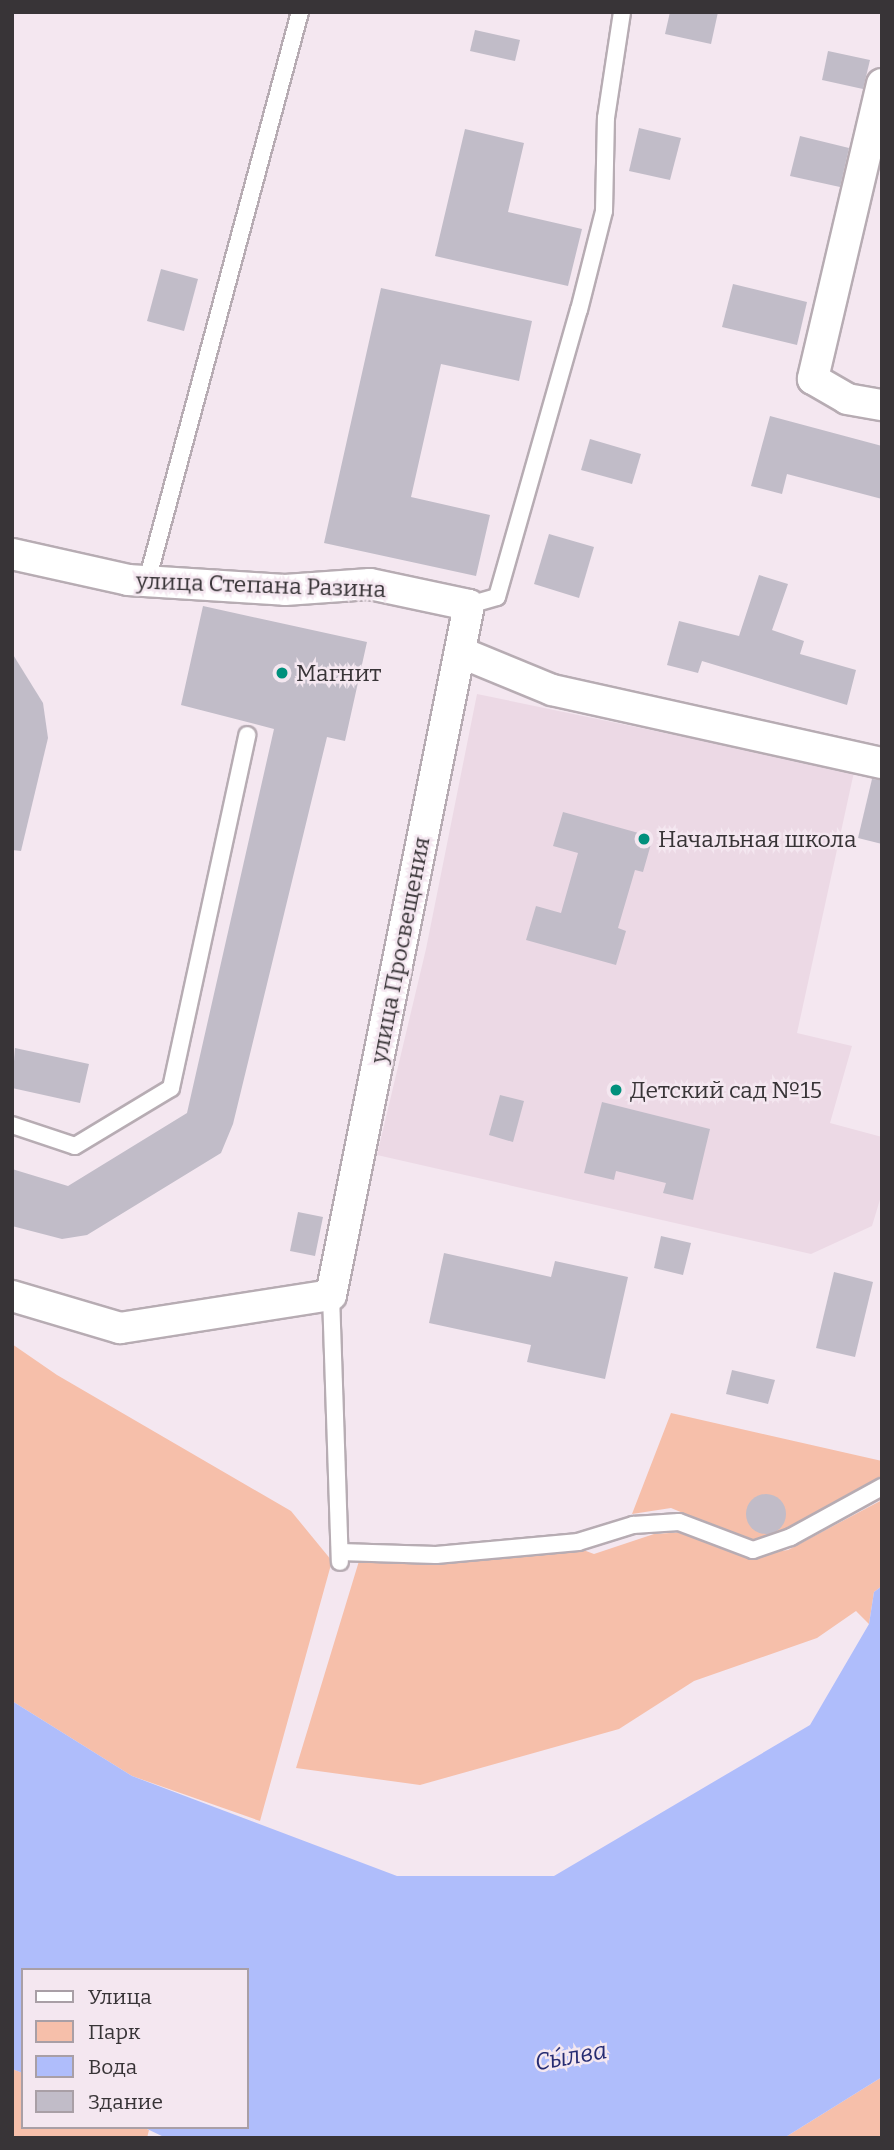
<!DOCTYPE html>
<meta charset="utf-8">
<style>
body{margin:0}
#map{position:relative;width:894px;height:2150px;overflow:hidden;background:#f4e7f0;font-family:Bitter,serif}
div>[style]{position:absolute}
.built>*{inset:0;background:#ecd9e5}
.green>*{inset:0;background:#f6bfaa}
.water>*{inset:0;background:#afbdfb}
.building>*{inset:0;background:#c1bcc8}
.round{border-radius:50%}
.roads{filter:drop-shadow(2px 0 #b7acb3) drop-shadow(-2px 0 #b7acb3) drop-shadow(0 2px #b7acb3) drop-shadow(0 -2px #b7acb3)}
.lane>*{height:16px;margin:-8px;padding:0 8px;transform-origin:8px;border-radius:8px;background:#fff}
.street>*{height:30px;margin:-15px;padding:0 15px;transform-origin:15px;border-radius:15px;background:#fff}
.dots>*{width:19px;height:19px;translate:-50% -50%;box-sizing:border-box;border:4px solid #f4e7f0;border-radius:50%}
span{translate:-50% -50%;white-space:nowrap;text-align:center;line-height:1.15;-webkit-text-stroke:5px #f4e7f0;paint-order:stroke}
.street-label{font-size:23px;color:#383437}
.poi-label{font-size:23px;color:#383437}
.left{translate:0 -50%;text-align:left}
.water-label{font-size:24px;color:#262c72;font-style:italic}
.frame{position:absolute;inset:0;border:14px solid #383437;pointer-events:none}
.legend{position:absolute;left:21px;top:1968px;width:228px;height:161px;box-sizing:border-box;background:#f4e7f0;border:2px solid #a99fa6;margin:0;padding:9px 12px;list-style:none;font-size:21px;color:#383437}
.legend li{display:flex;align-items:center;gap:14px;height:35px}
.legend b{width:35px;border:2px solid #a99fa6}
</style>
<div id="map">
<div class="built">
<i style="clip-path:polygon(477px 694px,854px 772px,797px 1033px,852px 1046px,830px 1123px,882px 1137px,882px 1193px,872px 1226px,811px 1254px,377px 1155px,426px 949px)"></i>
</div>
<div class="green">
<i style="clip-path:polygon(12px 1344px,57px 1375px,291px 1511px,332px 1561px,260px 1821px,132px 1776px,12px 1701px)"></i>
<i style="clip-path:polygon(671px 1413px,882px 1461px,882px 1481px,776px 1537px,748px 1540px,671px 1508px,632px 1514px)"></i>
<i style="clip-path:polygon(882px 1500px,882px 1586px,874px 1592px,869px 1624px,856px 1611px,817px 1638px,694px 1681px,619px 1729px,420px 1785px,296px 1768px,359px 1561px,578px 1548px,594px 1554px,654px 1534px,686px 1532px,746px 1556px,788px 1550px)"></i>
<i style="clip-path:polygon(12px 2069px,23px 2073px,23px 2127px,143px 2127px,149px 2130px,147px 2138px,12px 2138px)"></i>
<i style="clip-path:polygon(882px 2077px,882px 2138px,784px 2138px)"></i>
</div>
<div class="water">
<i style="clip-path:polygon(882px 1586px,882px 2077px,784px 2138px,166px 2138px,143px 2127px,247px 2127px,247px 1970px,23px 1970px,23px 2073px,12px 2069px,12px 1701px,132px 1776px,397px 1876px,554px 1876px,810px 1725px,869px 1624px,874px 1592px)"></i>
</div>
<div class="building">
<i style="clip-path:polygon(670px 12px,718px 12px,711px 44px,665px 34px)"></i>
<i style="clip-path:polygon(475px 30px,520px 40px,515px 61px,470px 51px)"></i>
<i style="clip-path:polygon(828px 51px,870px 60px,863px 89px,822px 80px)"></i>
<i style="clip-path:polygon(639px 128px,681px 138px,670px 180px,629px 171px)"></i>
<i style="clip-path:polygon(465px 129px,524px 143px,508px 212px,582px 229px,568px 286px,435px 256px)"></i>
<i style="clip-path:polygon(800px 136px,849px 148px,840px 187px,790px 176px)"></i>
<i style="clip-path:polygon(161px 269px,198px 279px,184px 331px,147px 321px)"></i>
<i style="clip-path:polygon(733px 284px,807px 302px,797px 345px,722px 327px)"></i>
<i style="clip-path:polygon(381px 288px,532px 321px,519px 381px,441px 364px,411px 497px,490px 515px,476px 576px,324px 543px)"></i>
<i style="clip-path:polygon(770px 416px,882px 446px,882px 499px,787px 474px,782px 494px,751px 486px)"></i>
<i style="clip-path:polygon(590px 439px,641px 454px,632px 484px,581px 470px)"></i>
<i style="clip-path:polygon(549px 534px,594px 547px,579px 598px,534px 584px)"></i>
<i style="clip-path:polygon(759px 575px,788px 584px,772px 630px,804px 641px,800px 654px,856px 670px,847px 705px,702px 661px,698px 673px,667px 665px,679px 621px,739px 636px)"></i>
<i style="clip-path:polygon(203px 606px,367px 642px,345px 741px,327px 737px,233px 1124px,221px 1153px,87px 1235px,62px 1239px,12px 1226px,12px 1169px,68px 1186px,187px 1113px,274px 729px,181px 705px)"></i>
<i style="clip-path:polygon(12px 653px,43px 703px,48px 738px,21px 851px,12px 850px)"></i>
<i style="clip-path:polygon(872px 779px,882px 780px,882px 844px,858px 838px)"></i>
<i style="clip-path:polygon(563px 812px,653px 837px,643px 872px,635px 870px,618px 928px,626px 931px,616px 965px,526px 940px,536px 906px,561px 913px,578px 853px,553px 846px)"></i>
<i style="clip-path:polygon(15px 1048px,89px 1064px,80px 1103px,12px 1088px)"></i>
<i style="clip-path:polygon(500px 1095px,524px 1101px,513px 1142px,489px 1135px)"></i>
<i style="clip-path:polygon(602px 1102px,710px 1129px,693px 1200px,663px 1193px,666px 1183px,616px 1171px,614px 1180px,584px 1173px)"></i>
<i style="clip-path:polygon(298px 1212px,323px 1217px,315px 1256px,290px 1251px)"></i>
<i style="clip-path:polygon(661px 1236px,691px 1243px,683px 1275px,654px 1268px)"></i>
<i style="clip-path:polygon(444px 1253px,551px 1277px,555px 1261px,628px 1277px,605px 1379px,527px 1362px,531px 1345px,429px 1323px)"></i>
<i style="clip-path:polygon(834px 1272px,873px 1282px,855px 1357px,816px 1348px)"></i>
<i style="clip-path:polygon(732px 1370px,775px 1380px,768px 1404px,726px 1394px)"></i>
<i class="round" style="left:746px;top:1494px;width:40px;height:40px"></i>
</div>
<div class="roads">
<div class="lane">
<i style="left:147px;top:581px;width:589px;rotate:-74.95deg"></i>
<i style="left:469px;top:605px;width:29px;rotate:-16deg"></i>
<i style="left:497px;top:597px;width:298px;rotate:-74.1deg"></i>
<i style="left:579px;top:310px;width:102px;rotate:-75.8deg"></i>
<i style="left:604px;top:211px;width:93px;rotate:-88.8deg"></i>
<i style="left:606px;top:118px;width:107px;rotate:-81.4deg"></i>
<i style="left:12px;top:1125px;width:66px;rotate:18.4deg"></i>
<i style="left:75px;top:1146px;width:112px;rotate:-31.1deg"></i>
<i style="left:171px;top:1088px;width:361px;rotate:-77.8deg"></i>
<i style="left:331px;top:1295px;width:267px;rotate:88.1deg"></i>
<i style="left:340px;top:1552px;width:96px;rotate:1.8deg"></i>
<i style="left:436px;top:1555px;width:143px;rotate:-5.2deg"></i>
<i style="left:578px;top:1542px;width:58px;rotate:-17.2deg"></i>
<i style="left:633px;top:1525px;width:46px;rotate:-3.7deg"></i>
<i style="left:679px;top:1522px;width:79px;rotate:20.7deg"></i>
<i style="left:753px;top:1550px;width:40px;rotate:-18.9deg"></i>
<i style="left:791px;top:1537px;width:104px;rotate:-28.8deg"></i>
</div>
<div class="street">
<i style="left:882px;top:84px;width:303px;rotate:103.2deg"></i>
<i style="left:813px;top:379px;width:39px;rotate:30deg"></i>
<i style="left:847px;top:399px;width:36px;rotate:10deg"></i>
<i style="left:12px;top:554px;width:119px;rotate:12.6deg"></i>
<i style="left:128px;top:580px;width:157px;rotate:3.6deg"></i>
<i style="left:285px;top:590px;width:85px;rotate:-4deg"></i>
<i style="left:370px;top:584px;width:101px;rotate:12deg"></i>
<i style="left:469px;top:605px;width:704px;rotate:101.31deg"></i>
<i style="left:331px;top:1295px;width:214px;rotate:171.1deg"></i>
<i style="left:120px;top:1328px;width:113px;rotate:-163.5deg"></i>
<i style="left:460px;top:652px;width:100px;rotate:22.4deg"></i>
<i style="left:552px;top:690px;width:338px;rotate:12.5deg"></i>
</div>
</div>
<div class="dots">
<i style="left:282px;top:673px;background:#00907c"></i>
<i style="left:644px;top:839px;background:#00907c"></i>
<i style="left:616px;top:1090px;background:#00907c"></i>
</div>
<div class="street-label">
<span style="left:261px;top:585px;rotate:2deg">улица Степана Разина</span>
<span style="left:400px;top:950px;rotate:-79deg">улица Просвещения</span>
</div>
<div class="poi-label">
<span class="left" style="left:296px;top:673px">Магнит</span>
<span class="left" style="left:658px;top:839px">Начальная школа</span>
<span class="left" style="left:630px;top:1090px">Детский сад №15</span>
</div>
<div class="water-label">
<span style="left:571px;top:2057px;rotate:-10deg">Сы́лва</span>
</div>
<div class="frame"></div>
<ul class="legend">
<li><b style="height:9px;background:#fff"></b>Улица</li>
<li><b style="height:19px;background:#f6bfaa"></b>Парк</li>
<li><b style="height:19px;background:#afbdfb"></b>Вода</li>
<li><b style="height:19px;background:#c1bcc8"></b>Здание</li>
</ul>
</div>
